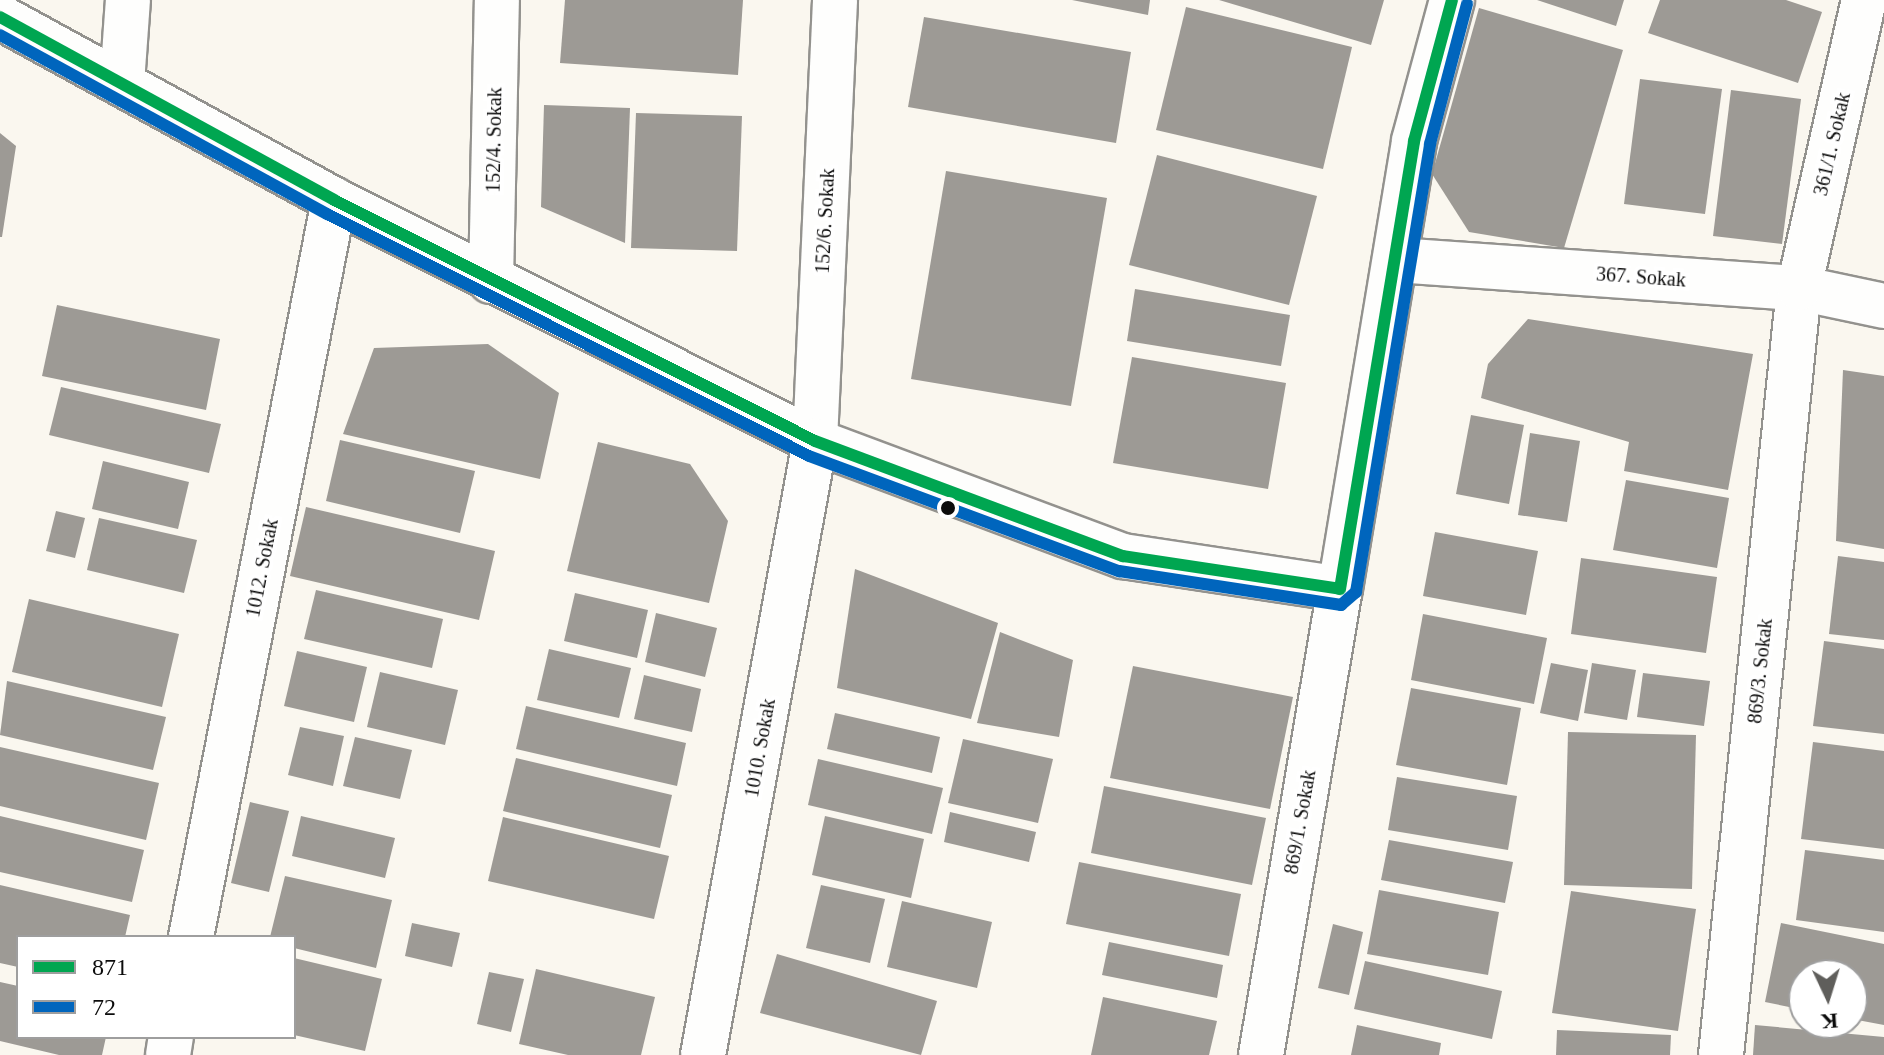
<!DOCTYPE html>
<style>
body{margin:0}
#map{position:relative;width:1884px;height:1055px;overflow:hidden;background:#faf7ef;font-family:"Times New Roman",serif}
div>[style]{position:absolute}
.building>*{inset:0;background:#9d9a95}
.roads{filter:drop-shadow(2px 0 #93928e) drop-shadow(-2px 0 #93928e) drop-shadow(0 2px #93928e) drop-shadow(0 -2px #93928e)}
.minor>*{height:44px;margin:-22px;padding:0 22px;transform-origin:22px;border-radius:22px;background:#fefefd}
.tertiary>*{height:44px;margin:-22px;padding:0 22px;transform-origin:22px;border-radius:22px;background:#fefefd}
.bus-1>*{height:12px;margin:-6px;padding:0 6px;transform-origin:6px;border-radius:6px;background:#00a651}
.bus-2>*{height:12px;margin:-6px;padding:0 6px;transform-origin:6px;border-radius:6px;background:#0065bd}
.dots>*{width:22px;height:22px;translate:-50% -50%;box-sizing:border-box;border:4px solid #fff;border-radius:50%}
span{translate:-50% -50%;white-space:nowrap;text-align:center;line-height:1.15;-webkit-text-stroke:8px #fff;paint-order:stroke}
.street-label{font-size:20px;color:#0c0c0c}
.legend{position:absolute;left:16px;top:935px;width:280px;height:104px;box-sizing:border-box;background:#fff;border:2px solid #9e9e9e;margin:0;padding:10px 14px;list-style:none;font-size:24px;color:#0c0c0c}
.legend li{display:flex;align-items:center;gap:16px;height:40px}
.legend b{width:40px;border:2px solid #9e9e9e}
.north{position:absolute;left:1788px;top:959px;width:80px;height:80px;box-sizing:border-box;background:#fff;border:2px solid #9e9e9e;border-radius:50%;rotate:176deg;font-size:22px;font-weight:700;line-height:32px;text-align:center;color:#0c0c0c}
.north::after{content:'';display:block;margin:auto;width:28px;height:36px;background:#5f5e5b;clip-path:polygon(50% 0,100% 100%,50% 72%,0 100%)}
</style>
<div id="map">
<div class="building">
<i style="clip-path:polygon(565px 0,743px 0,738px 75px,560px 63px)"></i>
<i style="clip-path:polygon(1072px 0,1150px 0,1148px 15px)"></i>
<i style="clip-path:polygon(1219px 0,1384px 0,1371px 45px)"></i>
<i style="clip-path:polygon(1537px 0,1624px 0,1616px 26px)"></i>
<i style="clip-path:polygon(1660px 0,1786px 0,1822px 12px,1798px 83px,1648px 33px)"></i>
<i style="clip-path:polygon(1186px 7px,1352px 47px,1323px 169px,1156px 130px)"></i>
<i style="clip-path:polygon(1479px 8px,1623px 50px,1564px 248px,1469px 232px,1432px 174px)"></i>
<i style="clip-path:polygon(924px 17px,1131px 52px,1116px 143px,908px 107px)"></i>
<i style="clip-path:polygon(1640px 79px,1722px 89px,1705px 214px,1624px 204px)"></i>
<i style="clip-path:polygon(1731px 90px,1801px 99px,1782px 244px,1713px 236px)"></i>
<i style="clip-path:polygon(544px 105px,630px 108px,625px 243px,541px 207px)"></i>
<i style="clip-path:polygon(636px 113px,742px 116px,737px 251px,631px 248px)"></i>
<i style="clip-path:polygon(0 133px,16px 146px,2px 237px,0 237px)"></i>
<i style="clip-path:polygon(1157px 155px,1317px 196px,1289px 305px,1129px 265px)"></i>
<i style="clip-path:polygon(946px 171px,1107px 198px,1071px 406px,911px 379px)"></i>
<i style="clip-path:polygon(1135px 289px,1290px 315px,1281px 366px,1127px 341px)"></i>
<i style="clip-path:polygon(57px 305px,220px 339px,206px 410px,42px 376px)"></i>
<i style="clip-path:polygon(1528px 319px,1753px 354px,1728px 490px,1624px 471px,1629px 442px,1481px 398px,1488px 364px)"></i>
<i style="clip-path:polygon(488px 344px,559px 393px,540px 479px,343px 434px,374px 348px)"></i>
<i style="clip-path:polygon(1132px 357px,1286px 383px,1268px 489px,1113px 463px)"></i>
<i style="clip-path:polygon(1843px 370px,1884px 376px,1884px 549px,1836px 541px)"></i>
<i style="clip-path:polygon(61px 387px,221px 424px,209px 473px,49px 435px)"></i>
<i style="clip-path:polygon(1471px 415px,1524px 425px,1509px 504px,1456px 494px)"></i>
<i style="clip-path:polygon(1530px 433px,1580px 441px,1567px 522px,1518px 515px)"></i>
<i style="clip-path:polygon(340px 440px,475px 471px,460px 533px,326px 501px)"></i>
<i style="clip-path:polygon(598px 442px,690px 464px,728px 521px,709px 603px,567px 571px)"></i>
<i style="clip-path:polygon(103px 461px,189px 482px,178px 529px,92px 509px)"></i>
<i style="clip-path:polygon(1626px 480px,1729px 498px,1717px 568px,1613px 550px)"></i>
<i style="clip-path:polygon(306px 507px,495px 551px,479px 620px,290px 576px)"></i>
<i style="clip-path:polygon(56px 511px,85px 518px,75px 558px,46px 551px)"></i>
<i style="clip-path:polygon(99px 518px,197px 540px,184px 593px,87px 570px)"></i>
<i style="clip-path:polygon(1435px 532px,1538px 551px,1526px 615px,1423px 596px)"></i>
<i style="clip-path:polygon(1838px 556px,1884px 562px,1884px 640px,1829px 634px)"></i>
<i style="clip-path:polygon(1581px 558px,1717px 577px,1706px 653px,1571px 634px)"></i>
<i style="clip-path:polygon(855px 569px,998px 623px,971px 719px,837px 688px)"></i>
<i style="clip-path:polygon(316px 590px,443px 619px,432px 668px,304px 639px)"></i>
<i style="clip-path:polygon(575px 593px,648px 610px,637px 658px,564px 641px)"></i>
<i style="clip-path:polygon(29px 599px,179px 634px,162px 707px,12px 672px)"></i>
<i style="clip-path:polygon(656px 613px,717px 628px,705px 677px,645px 662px)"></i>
<i style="clip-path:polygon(1423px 614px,1547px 638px,1534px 704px,1411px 680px)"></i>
<i style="clip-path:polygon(1000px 632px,1073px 660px,1059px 737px,977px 723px)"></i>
<i style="clip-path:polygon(1824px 641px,1884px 649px,1884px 734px,1813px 726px)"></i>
<i style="clip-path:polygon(549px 649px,631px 668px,619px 718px,537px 700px)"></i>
<i style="clip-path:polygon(297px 651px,367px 667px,354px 722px,284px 706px)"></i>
<i style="clip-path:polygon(1551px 663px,1588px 670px,1578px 721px,1540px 713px)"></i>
<i style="clip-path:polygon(1592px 663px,1636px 670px,1627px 720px,1584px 713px)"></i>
<i style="clip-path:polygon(1133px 666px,1293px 697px,1270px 809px,1110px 778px)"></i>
<i style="clip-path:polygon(380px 672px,458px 690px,445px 745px,367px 727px)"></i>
<i style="clip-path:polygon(1643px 673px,1710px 681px,1704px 726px,1637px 717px)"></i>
<i style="clip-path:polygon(644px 675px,701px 689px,692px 732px,634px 719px)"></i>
<i style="clip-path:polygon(7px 681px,166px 717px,153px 770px,0 735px)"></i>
<i style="clip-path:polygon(1411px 688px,1521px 708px,1507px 785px,1396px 765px)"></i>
<i style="clip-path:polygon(526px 706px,686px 743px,677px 786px,516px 749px)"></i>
<i style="clip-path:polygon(835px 713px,940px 737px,932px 773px,827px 749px)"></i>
<i style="clip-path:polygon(300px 727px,344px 736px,333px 786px,288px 775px)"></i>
<i style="clip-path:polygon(1568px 732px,1696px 735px,1692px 889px,1564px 885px)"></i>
<i style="clip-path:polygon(355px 737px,412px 750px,400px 799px,343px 786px)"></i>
<i style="clip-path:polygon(963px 739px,1053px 759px,1038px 823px,948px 803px)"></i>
<i style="clip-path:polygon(1813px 742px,1884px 751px,1884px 849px,1801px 839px)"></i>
<i style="clip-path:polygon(0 747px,159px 783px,146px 840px,0 806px)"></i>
<i style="clip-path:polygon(516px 758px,672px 795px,660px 848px,503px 811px)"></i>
<i style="clip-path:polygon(818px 759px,943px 788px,932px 834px,808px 805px)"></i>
<i style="clip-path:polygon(1397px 777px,1517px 796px,1508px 850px,1388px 830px)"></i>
<i style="clip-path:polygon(1104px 786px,1266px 818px,1252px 885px,1091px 853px)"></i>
<i style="clip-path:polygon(250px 802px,289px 811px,269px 892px,231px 883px)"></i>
<i style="clip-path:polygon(950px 812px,1036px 832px,1029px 862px,944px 842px)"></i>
<i style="clip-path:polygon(0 816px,144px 850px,132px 902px,0 872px)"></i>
<i style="clip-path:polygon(301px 816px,395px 838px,385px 878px,292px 856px)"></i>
<i style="clip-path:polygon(825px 816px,924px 839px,911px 898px,812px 875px)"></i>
<i style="clip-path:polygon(503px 817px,669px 856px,654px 919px,488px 881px)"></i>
<i style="clip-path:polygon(1389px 840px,1513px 862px,1505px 903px,1381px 880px)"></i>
<i style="clip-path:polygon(1805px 850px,1884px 860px,1884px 932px,1796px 920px)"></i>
<i style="clip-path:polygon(1079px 862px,1241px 894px,1229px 956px,1066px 924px)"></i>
<i style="clip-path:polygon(285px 876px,392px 900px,376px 968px,294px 948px,294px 937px,270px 937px)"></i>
<i style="clip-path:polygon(0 885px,130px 915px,125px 937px,18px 937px,18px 967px,0 963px)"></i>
<i style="clip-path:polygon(821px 885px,885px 899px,870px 963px,806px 948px)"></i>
<i style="clip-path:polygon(1379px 890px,1499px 912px,1488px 975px,1367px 954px)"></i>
<i style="clip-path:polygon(1571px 891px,1696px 909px,1678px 1031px,1552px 1013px)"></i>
<i style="clip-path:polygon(902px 901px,992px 922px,977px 988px,887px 967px)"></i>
<i style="clip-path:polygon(412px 923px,460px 933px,452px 967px,405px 956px)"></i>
<i style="clip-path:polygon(1781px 923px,1884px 944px,1884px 1025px,1852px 1019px,1852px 975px,1804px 975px,1804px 1010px,1765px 1002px)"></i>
<i style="clip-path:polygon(1333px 924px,1363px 932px,1349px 995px,1318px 988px)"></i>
<i style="clip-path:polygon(1109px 942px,1223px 965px,1217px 998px,1102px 975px)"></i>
<i style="clip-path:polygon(777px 954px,937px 1001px,921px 1055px,760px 1013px)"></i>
<i style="clip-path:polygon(294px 958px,382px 979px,365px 1051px,294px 1035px)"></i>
<i style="clip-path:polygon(1365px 961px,1502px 991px,1492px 1039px,1354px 1009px)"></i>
<i style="clip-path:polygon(536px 969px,655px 997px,641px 1055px,568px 1055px,519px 1044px)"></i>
<i style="clip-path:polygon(489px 972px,524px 979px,511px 1032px,477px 1024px)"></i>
<i style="clip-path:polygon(0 982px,18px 986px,18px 1037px,106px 1037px,102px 1055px,59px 1055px,0 1041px)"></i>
<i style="clip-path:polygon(1103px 997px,1217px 1021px,1209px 1055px,1091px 1055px)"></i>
<i style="clip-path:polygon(1357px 1025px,1441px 1043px,1439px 1055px,1351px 1055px)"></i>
<i style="clip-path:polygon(1755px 1025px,1884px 1037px,1884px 1055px,1753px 1055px)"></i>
<i style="clip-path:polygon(1557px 1030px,1671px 1035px,1670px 1055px,1556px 1055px)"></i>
</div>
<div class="roads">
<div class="minor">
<i style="left:122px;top:83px;width:83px;rotate:-85.9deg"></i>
<i style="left:1396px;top:260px;width:404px;rotate:4deg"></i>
<i style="left:1799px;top:288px;width:87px;rotate:12deg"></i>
<i style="left:491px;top:281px;width:281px;rotate:-88.8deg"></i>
<i style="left:191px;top:937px;width:751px;rotate:-79.02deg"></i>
<i style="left:168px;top:1055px;width:18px;rotate:-81deg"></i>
<i style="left:703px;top:1055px;width:624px;rotate:-79.66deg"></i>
<i style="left:815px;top:441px;width:441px;rotate:-87.4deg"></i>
<i style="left:1261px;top:1055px;width:473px;rotate:-80.4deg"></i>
<i style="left:1721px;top:1055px;width:771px;rotate:-84.19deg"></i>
<i style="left:1799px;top:288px;width:295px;rotate:-77.3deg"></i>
</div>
<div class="tertiary">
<i style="left:0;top:17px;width:381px;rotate:28.7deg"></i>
<i style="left:334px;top:200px;width:538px;rotate:26.61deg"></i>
<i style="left:815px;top:441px;width:329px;rotate:20.5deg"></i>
<i style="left:1123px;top:556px;width:219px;rotate:8.6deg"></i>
<i style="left:1340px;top:589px;width:454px;rotate:-80.6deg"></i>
<i style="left:1414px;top:141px;width:146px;rotate:-74.9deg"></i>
</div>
</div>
<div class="bus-1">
<i style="left:0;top:17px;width:381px;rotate:28.7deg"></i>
<i style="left:334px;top:200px;width:538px;rotate:26.61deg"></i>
<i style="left:815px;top:441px;width:329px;rotate:20.5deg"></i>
<i style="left:1123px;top:556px;width:219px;rotate:8.6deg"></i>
<i style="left:1340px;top:589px;width:454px;rotate:-80.6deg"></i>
<i style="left:1414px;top:141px;width:146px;rotate:-74.9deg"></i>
</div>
<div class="bus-2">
<i style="left:0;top:35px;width:373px;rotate:28.7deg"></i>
<i style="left:327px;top:214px;width:539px;rotate:26.66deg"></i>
<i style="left:809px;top:456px;width:331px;rotate:20.4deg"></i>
<i style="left:1119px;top:571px;width:225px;rotate:8.7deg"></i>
<i style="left:1341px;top:605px;width:20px;rotate:-41deg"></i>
<i style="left:1356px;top:592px;width:454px;rotate:-80.6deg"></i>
<i style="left:1430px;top:144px;width:145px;rotate:-75.2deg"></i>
</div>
<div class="dots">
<i style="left:948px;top:508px;background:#0c0c0c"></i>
</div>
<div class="street-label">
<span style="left:494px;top:140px;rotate:-89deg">152/4. Sokak</span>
<span style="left:1832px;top:144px;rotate:-77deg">361/1. Sokak</span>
<span style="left:825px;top:221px;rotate:-87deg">152/6. Sokak</span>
<span style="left:1641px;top:277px;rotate:4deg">367. Sokak</span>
<span style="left:262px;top:568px;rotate:-79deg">1012. Sokak</span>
<span style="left:1760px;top:671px;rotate:-84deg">869/3. Sokak</span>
<span style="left:760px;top:748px;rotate:-80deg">1010. Sokak</span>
<span style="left:1300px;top:822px;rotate:-80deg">869/1. Sokak</span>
</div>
<ul class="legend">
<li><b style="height:10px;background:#00a651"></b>871</li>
<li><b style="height:10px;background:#0065bd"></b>72</li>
</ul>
<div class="north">K</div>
</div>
